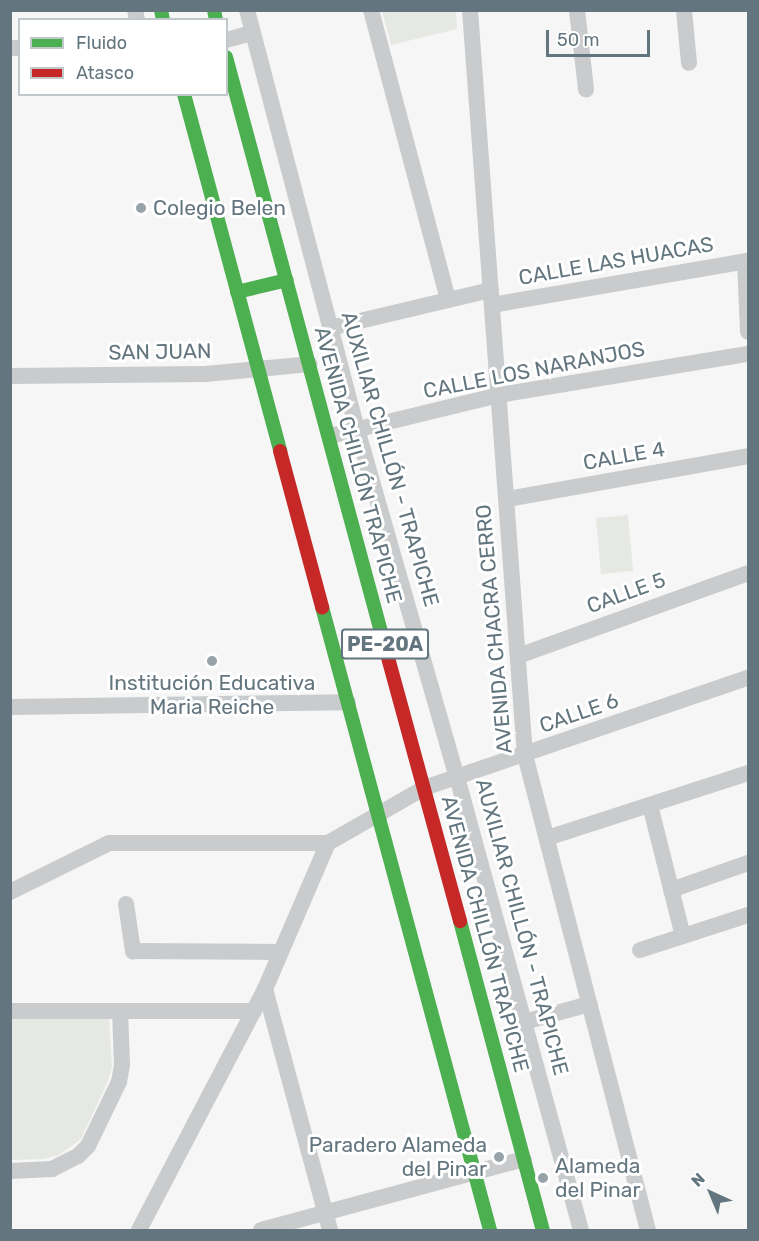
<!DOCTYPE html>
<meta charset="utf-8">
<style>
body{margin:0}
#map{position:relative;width:759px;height:1241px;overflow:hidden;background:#f6f6f6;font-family:Rubik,sans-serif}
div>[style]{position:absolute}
.green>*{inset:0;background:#e6e8e3}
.street>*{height:16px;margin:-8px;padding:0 8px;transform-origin:8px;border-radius:8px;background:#c9cbcc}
.fast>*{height:14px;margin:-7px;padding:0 7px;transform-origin:7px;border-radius:7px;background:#4caf50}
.jam>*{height:14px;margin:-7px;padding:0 7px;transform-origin:7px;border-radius:7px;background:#c62828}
.dots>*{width:16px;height:16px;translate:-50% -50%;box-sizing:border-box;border:3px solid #fff;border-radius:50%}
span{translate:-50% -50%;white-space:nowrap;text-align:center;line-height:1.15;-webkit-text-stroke:6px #fff;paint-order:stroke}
.shield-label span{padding:2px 4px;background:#fff;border:2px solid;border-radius:4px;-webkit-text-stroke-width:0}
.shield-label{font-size:20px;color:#63767f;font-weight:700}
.poi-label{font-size:21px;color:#63767f}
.left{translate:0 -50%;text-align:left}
.right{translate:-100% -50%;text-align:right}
.street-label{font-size:21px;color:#63767f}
.frame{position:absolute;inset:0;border:12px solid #63767f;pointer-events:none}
.legend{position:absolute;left:18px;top:18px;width:210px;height:78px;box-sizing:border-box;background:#fff;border:2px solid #c1c8cc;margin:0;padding:8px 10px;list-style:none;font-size:18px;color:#63767f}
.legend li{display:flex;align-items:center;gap:12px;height:30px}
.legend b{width:30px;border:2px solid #c1c8cc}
.north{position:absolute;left:681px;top:1163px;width:60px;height:60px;-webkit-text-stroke:4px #fff;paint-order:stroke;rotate:316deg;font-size:16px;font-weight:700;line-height:24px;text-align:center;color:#63767f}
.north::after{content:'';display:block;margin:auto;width:21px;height:27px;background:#63767f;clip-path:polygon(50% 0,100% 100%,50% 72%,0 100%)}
.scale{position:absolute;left:546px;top:30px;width:104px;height:27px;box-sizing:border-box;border:3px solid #63767f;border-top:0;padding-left:8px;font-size:18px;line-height:21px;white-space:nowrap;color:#63767f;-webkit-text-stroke:4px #fff;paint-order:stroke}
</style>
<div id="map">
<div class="green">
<i style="clip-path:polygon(382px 11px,456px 11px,457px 29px,391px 45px)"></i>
<i style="clip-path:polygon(628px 515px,633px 571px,601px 574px,596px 518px)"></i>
<i style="clip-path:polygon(109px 1018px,112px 1066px,108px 1081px,81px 1139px,59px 1155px,44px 1159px,11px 1160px,10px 1019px)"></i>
</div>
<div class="street">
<i style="left:135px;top:10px;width:10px;rotate:79deg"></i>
<i style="left:247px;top:10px;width:433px;rotate:75.3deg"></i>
<i style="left:357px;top:429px;width:362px;rotate:74deg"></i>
<i style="left:457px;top:777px;width:470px;rotate:74.7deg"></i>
<i style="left:371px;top:10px;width:299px;rotate:75.1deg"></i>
<i style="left:470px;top:10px;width:747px;rotate:85.78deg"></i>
<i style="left:525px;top:755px;width:491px;rotate:75.5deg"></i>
<i style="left:577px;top:10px;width:80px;rotate:83.5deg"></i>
<i style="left:684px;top:10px;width:53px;rotate:84.6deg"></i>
<i style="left:226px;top:40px;width:28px;rotate:-15deg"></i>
<i style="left:10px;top:48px;width:10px"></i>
<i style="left:745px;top:262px;width:70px;rotate:87.5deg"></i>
<i style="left:492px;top:305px;width:260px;rotate:-9.8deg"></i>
<i style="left:330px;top:328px;width:165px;rotate:-13.3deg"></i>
<i style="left:10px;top:376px;width:195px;rotate:-0.6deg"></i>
<i style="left:205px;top:374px;width:105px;rotate:-5.4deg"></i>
<i style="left:330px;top:436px;width:174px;rotate:-13.6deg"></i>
<i style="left:499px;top:395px;width:252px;rotate:-9.4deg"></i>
<i style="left:507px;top:499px;width:245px;rotate:-10.1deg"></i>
<i style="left:518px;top:656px;width:245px;rotate:-19.8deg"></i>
<i style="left:10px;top:707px;width:338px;rotate:-0.8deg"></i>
<i style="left:650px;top:805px;width:135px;rotate:75.9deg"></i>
<i style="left:547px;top:838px;width:211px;rotate:-17.9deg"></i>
<i style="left:671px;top:890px;width:82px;rotate:-19.3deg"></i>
<i style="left:10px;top:892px;width:110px;rotate:-26.3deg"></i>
<i style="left:109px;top:843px;width:219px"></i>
<i style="left:328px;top:843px;width:111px;rotate:-29.8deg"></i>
<i style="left:424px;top:788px;width:342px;rotate:-18.8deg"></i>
<i style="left:126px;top:904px;width:48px;rotate:81.5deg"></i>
<i style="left:133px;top:951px;width:147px;rotate:0.4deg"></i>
<i style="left:640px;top:950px;width:114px;rotate:-18deg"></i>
<i style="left:265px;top:989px;width:250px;rotate:74.9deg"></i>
<i style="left:10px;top:1011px;width:244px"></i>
<i style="left:524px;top:1022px;width:68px;rotate:-15.3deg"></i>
<i style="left:10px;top:1171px;width:42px;rotate:-2.7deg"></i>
<i style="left:52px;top:1169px;width:29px;rotate:-27deg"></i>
<i style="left:78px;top:1156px;width:14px;rotate:-45deg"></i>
<i style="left:88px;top:1146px;width:71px;rotate:-64.2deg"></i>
<i style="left:119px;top:1082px;width:17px;rotate:-80deg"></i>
<i style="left:122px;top:1065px;width:54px;rotate:-92.1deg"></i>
<i style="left:139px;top:1230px;width:272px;rotate:-62.4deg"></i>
<i style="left:265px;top:989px;width:159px;rotate:-66.7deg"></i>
<i style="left:261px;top:1230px;width:272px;rotate:-15.1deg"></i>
</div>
<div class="fast">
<i style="left:161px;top:10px;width:10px;rotate:79deg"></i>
<i style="left:214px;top:10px;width:10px;rotate:79deg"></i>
<i style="left:226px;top:57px;width:618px;rotate:74.91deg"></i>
<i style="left:184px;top:94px;width:370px;rotate:74.9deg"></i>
<i style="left:237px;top:292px;width:51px;rotate:-13.5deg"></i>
<i style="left:322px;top:607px;width:645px;rotate:74.91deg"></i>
<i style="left:460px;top:921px;width:320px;rotate:75deg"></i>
</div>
<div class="jam">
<i style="left:280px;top:451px;width:162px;rotate:74.9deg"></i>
<i style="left:387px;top:654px;width:277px;rotate:74.7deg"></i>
</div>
<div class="dots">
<i style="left:141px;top:208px;background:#96a3a9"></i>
<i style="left:212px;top:661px;background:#96a3a9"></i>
<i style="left:499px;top:1157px;background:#96a3a9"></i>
<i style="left:543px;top:1178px;background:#96a3a9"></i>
</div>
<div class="shield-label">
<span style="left:385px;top:644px">PE-20A</span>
</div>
<div class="poi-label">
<span class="left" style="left:153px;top:208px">Colegio Belen</span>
<span style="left:212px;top:695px">Institución Educativa<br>Maria Reiche</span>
<span class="right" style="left:487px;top:1157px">Paradero Alameda<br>del Pinar</span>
<span class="left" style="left:555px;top:1178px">Alameda<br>del Pinar</span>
</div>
<div class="street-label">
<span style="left:616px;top:261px;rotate:-10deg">CALLE LAS HUACAS</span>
<span style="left:160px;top:352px;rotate:-1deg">SAN JUAN</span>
<span style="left:534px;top:370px;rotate:-11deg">CALLE LOS NARANJOS</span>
<span style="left:624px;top:456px;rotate:-10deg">CALLE 4</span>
<span style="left:390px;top:459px;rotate:74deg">AUXILIAR CHILLÓN - TRAPICHE</span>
<span style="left:358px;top:465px;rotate:75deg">AVENIDA CHILLÓN TRAPICHE</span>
<span style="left:626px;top:593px;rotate:-20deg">CALLE 5</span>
<span style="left:494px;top:629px;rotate:-95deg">AVENIDA CHACRA CERRO</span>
<span style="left:579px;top:713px;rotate:-19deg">CALLE 6</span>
<span style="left:522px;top:927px;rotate:75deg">AUXILIAR CHILLÓN - TRAPICHE</span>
<span style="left:485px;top:934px;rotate:75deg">AVENIDA CHILLÓN TRAPICHE</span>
</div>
<div class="frame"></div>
<ul class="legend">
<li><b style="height:8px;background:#4caf50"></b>Fluido</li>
<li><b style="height:8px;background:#c62828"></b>Atasco</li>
</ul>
<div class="north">N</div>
<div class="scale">50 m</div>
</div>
